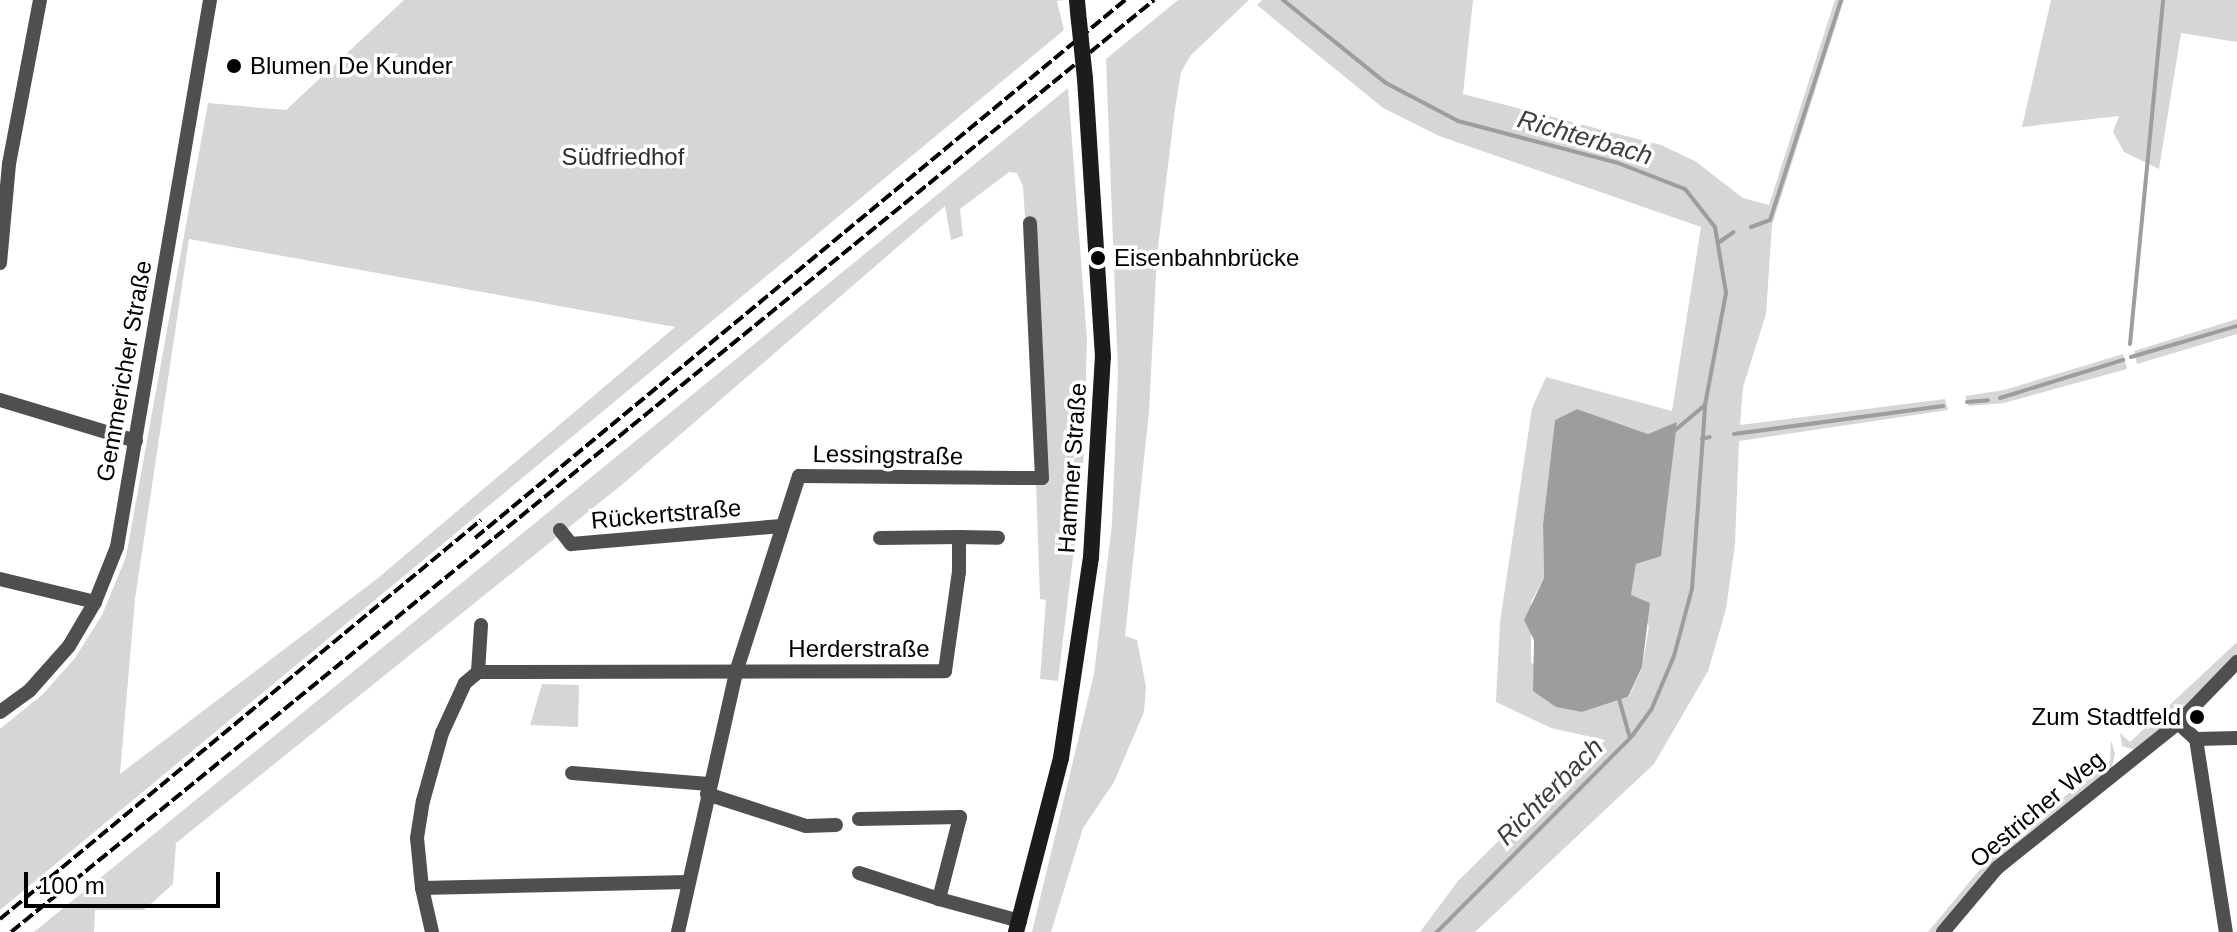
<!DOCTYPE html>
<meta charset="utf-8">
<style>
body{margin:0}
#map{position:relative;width:2237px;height:932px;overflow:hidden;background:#fff;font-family:Arial,sans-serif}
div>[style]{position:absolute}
.green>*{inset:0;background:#d6d6d6}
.water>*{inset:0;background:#9d9d9d}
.stream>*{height:4px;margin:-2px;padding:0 2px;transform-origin:2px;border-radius:2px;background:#9d9d9d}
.street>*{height:14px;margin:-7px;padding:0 7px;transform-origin:7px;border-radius:7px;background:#4f4f4f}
.secondary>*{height:16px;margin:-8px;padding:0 8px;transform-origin:8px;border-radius:8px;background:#1c1c1c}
.rail>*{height:4px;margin-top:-2px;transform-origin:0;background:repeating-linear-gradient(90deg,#000 0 12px,transparent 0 16px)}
.secondary-bridge>*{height:16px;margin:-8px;padding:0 8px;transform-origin:8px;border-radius:8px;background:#1c1c1c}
.dots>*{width:22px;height:22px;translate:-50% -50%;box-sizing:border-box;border:4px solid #fff;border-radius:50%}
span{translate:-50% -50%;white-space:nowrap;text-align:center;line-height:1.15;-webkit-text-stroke:7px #fff;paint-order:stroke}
.poi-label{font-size:24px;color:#000}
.left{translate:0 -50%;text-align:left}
.right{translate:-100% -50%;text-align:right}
.park-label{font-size:24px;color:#2d2d2d}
.street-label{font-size:24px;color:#000}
.water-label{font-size:26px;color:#3e3e3e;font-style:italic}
.scale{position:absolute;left:24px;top:872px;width:196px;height:36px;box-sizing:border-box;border:4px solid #000;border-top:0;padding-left:10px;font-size:24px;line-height:28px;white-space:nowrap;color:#000;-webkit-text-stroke:6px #fff;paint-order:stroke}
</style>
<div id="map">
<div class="green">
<i style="clip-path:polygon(evenodd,404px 0,1064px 0,1057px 1px,1064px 30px,0 910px,0 729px,43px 694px,75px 658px,102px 615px,126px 557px,208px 103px,286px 110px,404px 0,189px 239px,675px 327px,378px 578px,120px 774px,135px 599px,189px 239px)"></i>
<i style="clip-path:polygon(1178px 0,1249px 0,1191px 55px,1181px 72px,1175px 109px,1157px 255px,1149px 412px,1125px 636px,1137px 640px,1146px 687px,1144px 712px,1114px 782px,1083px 828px,1051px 932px,1032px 932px,1094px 674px,1112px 524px,1118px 372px,1106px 59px)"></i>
<i style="clip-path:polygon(evenodd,1262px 0,1473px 0,1463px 94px,1661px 145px,1695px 161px,1743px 198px,1769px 205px,1835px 0,1844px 0,1772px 225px,1766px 314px,1743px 387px,1740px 425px,1945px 399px,1948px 410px,1739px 441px,1735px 544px,1726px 609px,1708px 671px,1654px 764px,1475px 932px,1420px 932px,1458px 881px,1529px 811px,1571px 780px,1605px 740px,1551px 728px,1496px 702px,1500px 622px,1532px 408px,1546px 377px,1672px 411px,1701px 227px,1439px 136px,1383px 108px,1257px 5px,1262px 0,1577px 409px,1648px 434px,1676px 423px,1661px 555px,1636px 564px,1631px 595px,1649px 626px,1642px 668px,1629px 697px,1582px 712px,1531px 662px,1531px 602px,1544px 578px,1543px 524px,1555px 420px,1577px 409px)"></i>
<i style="clip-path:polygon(2051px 0,2237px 0,2237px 42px,2181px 33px,2159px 169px,2124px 152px,2113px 132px,2119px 116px,2022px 127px)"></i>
<i style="clip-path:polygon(1068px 88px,1087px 340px,1083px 474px,1058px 681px,1040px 679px,1046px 600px,1040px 599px,1029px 278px,1023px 186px,1017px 173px,1009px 172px,960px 209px,963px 236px,951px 240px,945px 206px,624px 483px,176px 843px,173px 884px,144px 910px,95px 910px,94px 932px,34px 932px)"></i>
<i style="clip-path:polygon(2237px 319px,2237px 334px,2137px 364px,2134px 351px)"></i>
<i style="clip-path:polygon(2123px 354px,2127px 369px,2004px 403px,1969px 406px,1965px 396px,2004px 390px)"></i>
<i style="clip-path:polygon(2237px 642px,2237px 656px,2182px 711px,2135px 750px,2122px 746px,2120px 733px,2130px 742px)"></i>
<i style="clip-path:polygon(542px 684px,579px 685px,578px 727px,530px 725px)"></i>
<i style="clip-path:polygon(2111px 740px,2115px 754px,2111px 771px,1938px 932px,1928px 932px,1995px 851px,2110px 761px)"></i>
</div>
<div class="water">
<i style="clip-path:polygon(1577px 409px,1648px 434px,1677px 422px,1661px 556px,1636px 564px,1631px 595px,1650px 603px,1642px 667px,1628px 697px,1582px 712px,1556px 707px,1533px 691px,1534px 640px,1524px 620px,1544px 578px,1543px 524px,1555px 420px)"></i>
</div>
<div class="stream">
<i style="left:1283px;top:0;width:132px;rotate:38.9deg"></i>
<i style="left:1386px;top:83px;width:81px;rotate:27.8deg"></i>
<i style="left:1458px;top:121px;width:165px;rotate:14.7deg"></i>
<i style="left:1618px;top:163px;width:72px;rotate:21.2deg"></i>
<i style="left:1685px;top:189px;width:48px;rotate:51.7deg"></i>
<i style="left:1715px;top:227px;width:67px;rotate:80.5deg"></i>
<i style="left:1726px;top:293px;width:114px;rotate:100.6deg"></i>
<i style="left:1705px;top:405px;width:43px;rotate:139.7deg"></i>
<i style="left:1751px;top:227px;width:20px;rotate:-20deg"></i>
<i style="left:1770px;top:220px;width:231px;rotate:-72.1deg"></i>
<i style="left:1718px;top:243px;width:19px;rotate:-35deg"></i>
<i style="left:2130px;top:344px;width:346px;rotate:-84.5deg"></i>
<i style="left:2131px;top:357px;width:110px;rotate:-16.3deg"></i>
<i style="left:2000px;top:398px;width:129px;rotate:-17.2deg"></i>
<i style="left:1967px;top:402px;width:21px;rotate:-5deg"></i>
<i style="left:1734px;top:434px;width:211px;rotate:-7.6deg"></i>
<i style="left:1702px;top:439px;width:8px;rotate:-14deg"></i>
<i style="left:1632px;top:736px;width:34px;rotate:-54deg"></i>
<i style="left:1652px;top:708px;width:56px;rotate:-67.1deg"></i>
<i style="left:1674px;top:656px;width:69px;rotate:-75deg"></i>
<i style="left:1692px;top:589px;width:183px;rotate:-85.9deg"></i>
<i style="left:1437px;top:932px;width:274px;rotate:-45.1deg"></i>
<i style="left:1630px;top:738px;width:45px;rotate:-105.6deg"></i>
</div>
<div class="street">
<i style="left:0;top:263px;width:99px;rotate:-84.8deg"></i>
<i style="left:9px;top:164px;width:167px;rotate:-79.3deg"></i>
<i style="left:0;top:400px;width:142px;rotate:16.8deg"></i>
<i style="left:560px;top:530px;width:18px;rotate:52deg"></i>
<i style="left:571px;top:544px;width:211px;rotate:-4.9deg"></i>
<i style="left:959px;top:537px;width:39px;rotate:1deg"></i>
<i style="left:0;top:579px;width:98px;rotate:13.6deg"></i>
<i style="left:478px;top:672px;width:47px;rotate:-86.3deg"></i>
<i style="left:0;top:712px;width:37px;rotate:-36deg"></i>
<i style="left:30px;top:690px;width:59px;rotate:-48.4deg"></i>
<i style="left:69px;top:646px;width:51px;rotate:-59.4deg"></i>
<i style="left:95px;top:602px;width:59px;rotate:-68.2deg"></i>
<i style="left:117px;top:547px;width:555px;rotate:-80.35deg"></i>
<i style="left:2178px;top:723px;width:24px;rotate:42deg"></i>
<i style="left:2196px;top:739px;width:195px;rotate:81.2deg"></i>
<i style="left:2196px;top:739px;width:41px;rotate:-1.4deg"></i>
<i style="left:572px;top:773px;width:137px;rotate:4.6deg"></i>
<i style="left:707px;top:794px;width:104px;rotate:17.9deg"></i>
<i style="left:806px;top:826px;width:30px;rotate:-2deg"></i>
<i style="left:859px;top:819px;width:101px;rotate:-1.1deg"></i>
<i style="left:960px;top:817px;width:85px;rotate:104.4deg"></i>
<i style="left:939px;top:899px;width:84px;rotate:15.2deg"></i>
<i style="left:859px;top:873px;width:84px;rotate:18deg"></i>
<i style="left:688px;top:882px;width:266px;rotate:178.7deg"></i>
<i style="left:422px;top:888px;width:50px;rotate:-95.7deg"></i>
<i style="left:417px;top:838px;width:37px;rotate:-81deg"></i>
<i style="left:423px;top:801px;width:71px;rotate:-74.4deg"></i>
<i style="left:442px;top:733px;width:55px;rotate:-65.3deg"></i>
<i style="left:465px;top:683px;width:17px;rotate:-40deg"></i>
<i style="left:478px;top:672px;width:467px;rotate:-0.1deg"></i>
<i style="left:945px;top:671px;width:100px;rotate:-82deg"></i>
<i style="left:959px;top:572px;width:35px;rotate:-90deg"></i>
<i style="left:959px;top:537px;width:79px;rotate:179.3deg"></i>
<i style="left:422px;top:888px;width:45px;rotate:77.2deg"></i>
<i style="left:678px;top:932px;width:266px;rotate:-77.4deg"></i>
<i style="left:736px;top:672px;width:206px;rotate:-72.2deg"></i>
<i style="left:799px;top:476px;width:243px;rotate:0.5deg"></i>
<i style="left:1042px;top:478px;width:255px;rotate:-92.7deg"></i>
<i style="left:1943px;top:932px;width:84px;rotate:-49.8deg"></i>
<i style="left:1997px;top:868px;width:232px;rotate:-38.7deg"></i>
<i style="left:2178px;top:723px;width:85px;rotate:-46deg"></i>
</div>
<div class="secondary">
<i style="left:1077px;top:0;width:21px;rotate:85deg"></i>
<i style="left:1016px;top:932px;width:180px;rotate:-75.5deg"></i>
<i style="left:1061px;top:758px;width:203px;rotate:-81.5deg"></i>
<i style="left:1091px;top:557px;width:200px;rotate:-86.6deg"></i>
<i style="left:1103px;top:357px;width:279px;rotate:-93.7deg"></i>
</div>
<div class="rail">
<i style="left:475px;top:538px;width:844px;rotate:-39.61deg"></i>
<i style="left:0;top:919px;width:625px;rotate:-39.68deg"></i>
<i style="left:11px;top:932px;width:1475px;rotate:-39.19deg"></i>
</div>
<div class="secondary-bridge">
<i style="left:1079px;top:21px;width:58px;rotate:84.1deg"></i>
</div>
<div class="dots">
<i style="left:234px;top:66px;background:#000"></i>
<i style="left:1098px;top:258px;background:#000"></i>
<i style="left:2197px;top:717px;background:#000"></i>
</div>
<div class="poi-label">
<span class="left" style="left:250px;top:66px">Blumen De Kunder</span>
<span class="left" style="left:1114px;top:258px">Eisenbahnbrücke</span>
<span class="right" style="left:2181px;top:717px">Zum Stadtfeld</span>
</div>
<div class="park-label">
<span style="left:623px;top:157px">Südfriedhof</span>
</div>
<div class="street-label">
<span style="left:124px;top:371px;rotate:-80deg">Gemmericher Straße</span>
<span style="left:888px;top:455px;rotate:1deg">Lessingstraße</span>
<span style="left:1072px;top:468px;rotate:-86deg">Hammer Straße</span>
<span style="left:666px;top:514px;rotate:-5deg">Rückertstraße</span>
<span style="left:859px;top:649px">Herderstraße</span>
<span style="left:2037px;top:809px;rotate:-40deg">Oestricher Weg</span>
</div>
<div class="water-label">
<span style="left:1585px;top:138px;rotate:16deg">Richterbach</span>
<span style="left:1550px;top:792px;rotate:-45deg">Richterbach</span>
</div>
<div class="scale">100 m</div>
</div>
